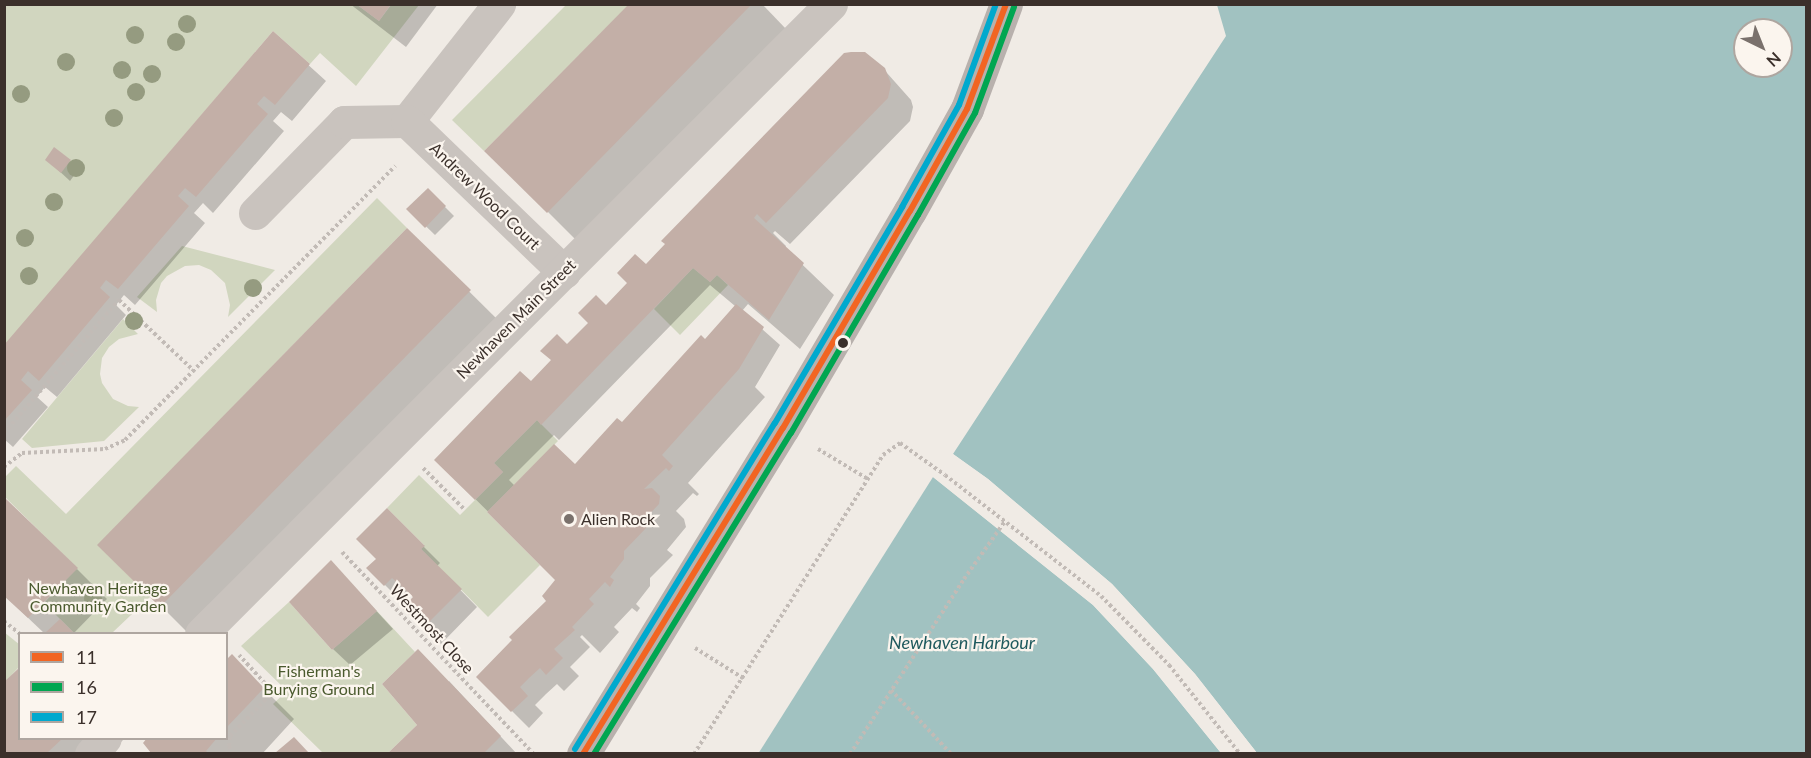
<!DOCTYPE html>
<style>
body{margin:0}
#map{position:relative;width:1811px;height:758px;overflow:hidden;background:#f0ebe5;font-family:Lato,sans-serif}
div>[style]{position:absolute}
.green>*{inset:0;background:#d1d6bf}
.water>*{inset:0;background:#a1c2c1}
.pier>*{inset:0;background:#f0ebe5}
.shadow>*{inset:0;background:#0003}
.building>*{inset:0;background:#c3afa7}
.path>*{height:4px;margin-top:-2px;transform-origin:0;background:repeating-linear-gradient(90deg,#c2bbb6 0 3px,transparent 0 6px)}
.street>*{height:33px;margin:-16.5px;padding:0 16.5px;transform-origin:16.5px;border-radius:16.5px;background:#c9c3be}
.primary>*{height:33px;margin:-16.5px;padding:0 16.5px;transform-origin:16.5px;border-radius:16.5px;background:#b8b1ad}
.bus-1>*{height:6px;margin:-3px;padding:0 3px;transform-origin:3px;border-radius:3px;background:#f26522}
.bus-2>*{height:6px;margin:-3px;padding:0 3px;transform-origin:3px;border-radius:3px;background:#00a651}
.bus-3>*{height:6px;margin:-3px;padding:0 3px;transform-origin:3px;border-radius:3px;background:#00a9ce}
.trees>*{width:18px;height:18px;margin:-9px;border-radius:50%;background:#959b80}
.dots>*{width:16px;height:16px;translate:-50% -50%;box-sizing:border-box;border:3px solid #fbf5ee;border-radius:50%}
span{translate:-50% -50%;white-space:nowrap;text-align:center;line-height:1.15;-webkit-text-stroke:4.5px #fbf5ee;paint-order:stroke}
.street-label{font-size:16px;color:#3b302b}
.poi-label{font-size:16px;color:#3b302b}
.left{translate:0 -50%;text-align:left}
.park-label{font-size:16px;color:#4a5a2e}
.water-label{font-size:18px;color:#1f5a5e;font-style:italic}
.frame{position:absolute;inset:0;border:6px solid #3b302b;pointer-events:none}
.legend{position:absolute;left:18px;top:632px;width:210px;height:108px;box-sizing:border-box;background:#fbf5ee;border:2px solid #aea6a0;margin:0;padding:8px 10px;list-style:none;font-size:18px;color:#3b302b}
.legend li{display:flex;align-items:center;gap:12px;height:30px}
.legend b{width:30px;border:2px solid #aea6a0}
.north{position:absolute;left:1733px;top:18px;width:60px;height:60px;box-sizing:border-box;background:#fbf5ee;border:2px solid #aea6a0;border-radius:50%;rotate:137deg;font-size:16px;font-weight:700;line-height:24px;text-align:center;color:#3b302b}
.north::after{content:'';display:block;margin:auto;width:21px;height:27px;background:#7a716c;clip-path:polygon(50% 0,100% 100%,50% 72%,0 100%)}
</style>
<div id="map">
<div class="green">
<i style="clip-path:polygon(356px 4px,379px 21px,391px 5px,419px 5px,356px 86px,320px 53px,310px 64px,273px 31px,5px 345px,4px 5px)"></i>
<i style="clip-path:polygon(566px 5px,629px 5px,484px 151px,452px 120px)"></i>
<i style="clip-path:polygon(377px 198px,407px 228px,98px 545px,150px 597px,112px 633px,74px 633px,44px 603px,77px 568px,5px 497px,4px 478px,16px 466px,66px 514px)"></i>
<i style="clip-path:polygon(182px 246px,275px 270px,228px 317px,230px 305px,225px 283px,211px 270px,199px 265px,185px 266px,167px 276px,161px 283px,156px 300px,157px 312px,137px 297px)"></i>
<i style="clip-path:polygon(693px 268px,710px 282px,717px 275px,728px 285px,680px 335px,654px 309px)"></i>
<i style="clip-path:polygon(123px 319px,138px 334px,119px 339px,109px 347px,102px 358px,100px 374px,102px 383px,113px 399px,128px 406px,139px 407px,104px 441px,32px 448px,22px 439px)"></i>
<i style="clip-path:polygon(537px 420px,558px 441px,487px 512px,540px 565px,488px 617px,421px 549px,424px 545px,387px 508px,419px 475px,460px 515px,503px 472px,494px 463px)"></i>
<i style="clip-path:polygon(289px 602px,332px 650px,377px 611px,415px 652px,382px 684px,417px 725px,388px 753px,323px 753px,273px 704px,287px 691px,241px 646px)"></i>
<i style="clip-path:polygon(4px 632px,20px 645px,19px 667px,5px 682px)"></i>
</div>
<div class="water">
<i style="clip-path:polygon(evenodd,1217px 5px,1806px 5px,1806px 753px,1257px 753px,1195px 674px,1112px 584px,988px 479px,953px 454px,1226px 36px,1217px 5px,1745px 30px,1781px 30px,1781px 66px,1745px 66px,1745px 30px)"></i>
<i style="clip-path:polygon(933px 477px,1093px 605px,1153px 669px,1221px 753px,758px 754px)"></i>
</div>
<div class="pier">
<i style="clip-path:polygon(953px 454px,988px 479px,1112px 584px,1195px 674px,1257px 753px,1254px 754px,1193px 676px,1109px 587px,986px 481px,951px 456px)"></i>
<i style="clip-path:polygon(935px 475px,1095px 603px,1155px 667px,1224px 754px,1221px 753px,1153px 669px,1093px 605px,933px 477px)"></i>
</div>
<div class="shadow">
<i style="clip-path:polygon(350px 4px,438px 4px,406px 47px)"></i>
<i style="clip-path:polygon(631px 4px,762px 4px,787px 30px,579px 243px,487px 151px)"></i>
<i style="clip-path:polygon(273px 33px,326px 81px,292px 121px,281px 112px,273px 121px,284px 131px,213px 213px,203px 203px,194px 213px,205px 223px,135px 305px,124px 295px,116px 305px,126px 315px,57px 397px,45px 387px,37px 397px,48px 407px,13px 447px,4px 439px,4px 347px)"></i>
<i style="clip-path:polygon(evenodd,879px 64px,911px 100px,913px 107px,910px 121px,790px 244px,775px 231px,773px 233px,786px 246px,785px 248px,834px 295px,800px 349px,748px 304px,742px 311px,780px 345px,755px 387px,765px 397px,688px 483px,699px 494px,697px 496px,693px 493px,676px 511px,684px 519px,686px 527px,667px 550px,673px 555px,650px 578px,650px 586px,636px 604px,640px 608px,637px 612px,632px 608px,614px 627px,619px 632px,600px 653px,582px 635px,580px 637px,590px 647px,570px 667px,579px 676px,564px 691px,557px 684px,546px 694px,535px 705px,543px 713px,529px 728px,478px 677px,515px 641px,546px 603px,557px 580px,436px 460px,531px 383px,646px 266px,879px 64px,710px 285px,735px 306px,705px 341px,623px 424px,576px 466px,515px 486px,509px 480px,554px 435px,559px 440px,710px 285px)"></i>
<i style="clip-path:polygon(54px 149px,78px 170px,70px 181px,56px 168px)"></i>
<i style="clip-path:polygon(428px 190px,454px 216px,435px 235px,408px 209px)"></i>
<i style="clip-path:polygon(407px 230px,500px 322px,189px 634px,100px 545px)"></i>
<i style="clip-path:polygon(387px 510px,440px 563px,437px 566px,477px 607px,441px 644px,404px 608px,415px 598px,410px 593px,402px 602px,368px 568px,378px 559px)"></i>
<i style="clip-path:polygon(77px 569px,107px 599px,73px 634px,45px 634px,4px 595px)"></i>
<i style="clip-path:polygon(347px 579px,393px 629px,350px 665px,333px 649px)"></i>
<i style="clip-path:polygon(226px 662px,262px 687px,294px 719px,262px 754px,153px 754px,145px 743px,149px 738px,226px 738px)"></i>
<i style="clip-path:polygon(449px 681px,517px 754px,390px 754px,419px 725px)"></i>
<i style="clip-path:polygon(4px 684px,20px 738px,125px 738px,109px 754px,4px 754px)"></i>
</div>
<div class="building">
<i style="clip-path:polygon(356px 4px,391px 4px,379px 21px)"></i>
<i style="clip-path:polygon(629px 4px,752px 4px,547px 213px,484px 151px)"></i>
<i style="clip-path:polygon(273px 31px,310px 64px,275px 105px,264px 96px,257px 104px,268px 114px,196px 197px,185px 188px,178px 196px,189px 206px,118px 289px,106px 280px,100px 288px,110px 297px,39px 381px,28px 371px,21px 380px,32px 390px,4px 421px,4px 345px)"></i>
<i style="clip-path:polygon(851px 52px,865px 52px,885px 68px,891px 84px,888px 98px,766px 223px,757px 214px,754px 218px,804px 263px,769px 320px,717px 275px,710px 282px,693px 268px,541px 425px,537px 420px,494px 463px,503px 472px,475px 500px,434px 460px,520px 371px,531px 381px,551px 360px,540px 351px,557px 334px,567px 344px,588px 323px,578px 313px,596px 295px,606px 305px,627px 283px,617px 273px,635px 254px,646px 264px,665px 244px,661px 241px,844px 53px)"></i>
<i style="clip-path:polygon(54px 147px,71px 160px,61px 173px,45px 160px)"></i>
<i style="clip-path:polygon(428px 188px,446px 206px,425px 228px,406px 209px)"></i>
<i style="clip-path:polygon(407px 228px,471px 290px,160px 607px,97px 545px)"></i>
<i style="clip-path:polygon(736px 304px,764px 327px,739px 369px,662px 455px,673px 466px,669px 471px,666px 468px,644px 489px,652px 488px,660px 496px,659px 504px,642px 522px,647px 527px,624px 551px,624px 559px,610px 577px,614px 580px,610px 587px,605px 582px,589px 599px,594px 604px,572px 627px,575px 630px,554px 649px,563px 658px,546px 675px,540px 668px,529px 678px,520px 687px,528px 696px,511px 712px,476px 677px,512px 640px,509px 637px,546px 601px,542px 596px,555px 580px,487px 512px,554px 444px,575px 464px,617px 418px,622px 422px,701px 335px,705px 339px)"></i>
<i style="clip-path:polygon(4px 497px,78px 568px,28px 618px,4px 596px)"></i>
<i style="clip-path:polygon(387px 508px,425px 546px,421px 549px,462px 589px,423px 628px,402px 608px,413px 597px,392px 578px,384px 586px,366px 568px,376px 559px,356px 539px)"></i>
<i style="clip-path:polygon(331px 560px,377px 611px,332px 650px,289px 602px)"></i>
<i style="clip-path:polygon(60px 619px,74px 633px,45px 633px)"></i>
<i style="clip-path:polygon(418px 649px,501px 736px,484px 753px,388px 753px,417px 725px,382px 684px)"></i>
<i style="clip-path:polygon(232px 654px,264px 688px,226px 728px,226px 660px)"></i>
<i style="clip-path:polygon(20px 667px,20px 738px,63px 738px,47px 753px,4px 753px,4px 682px)"></i>
<i style="clip-path:polygon(294px 737px,309px 753px,275px 753px)"></i>
<i style="clip-path:polygon(147px 738px,217px 738px,206px 751px,208px 753px,151px 753px,143px 743px)"></i>
</div>
<div class="path">
<i style="left:4px;top:433px;width:176px;rotate:-49.2deg"></i>
<i style="left:119px;top:300px;width:103px;rotate:43.4deg"></i>
<i style="left:818px;top:449px;width:58px;rotate:31deg"></i>
<i style="left:4px;top:467px;width:23px;rotate:-38deg"></i>
<i style="left:22px;top:453px;width:83px;rotate:-2.8deg"></i>
<i style="left:105px;top:449px;width:22px;rotate:-24deg"></i>
<i style="left:125px;top:440px;width:385px;rotate:-45.4deg"></i>
<i style="left:423px;top:468px;width:59px;rotate:45deg"></i>
<i style="left:342px;top:552px;width:279px;rotate:46.5deg"></i>
<i style="left:4px;top:621px;width:21px;rotate:39deg"></i>
<i style="left:695px;top:648px;width:57px;rotate:32deg"></i>
<i style="left:891px;top:690px;width:88px;rotate:46.8deg"></i>
<i style="left:233px;top:754px;width:9px;rotate:-117deg"></i>
<i style="left:229px;top:746px;width:10px;rotate:-84deg"></i>
<i style="left:230px;top:736px;width:62px;rotate:-45.7deg"></i>
<i style="left:273px;top:692px;width:50px;rotate:-132.6deg"></i>
<i style="left:694px;top:754px;width:354px;rotate:-57.7deg"></i>
<i style="left:883px;top:455px;width:21px;rotate:-35deg"></i>
<i style="left:900px;top:443px;width:55px;rotate:35.4deg"></i>
<i style="left:945px;top:475px;width:197px;rotate:37.8deg"></i>
<i style="left:1101px;top:596px;width:97px;rotate:45.4deg"></i>
<i style="left:1169px;top:665px;width:114px;rotate:51.4deg"></i>
<i style="left:850px;top:754px;width:209px;rotate:-56.9deg"></i>
<i style="left:964px;top:579px;width:71px;rotate:-54.7deg"></i>
</div>
<div class="street">
<i style="left:407px;top:121px;width:149px;rotate:-51.8deg"></i>
<i style="left:255px;top:213px;width:127px;rotate:-45.6deg"></i>
<i style="left:344px;top:122px;width:63px;rotate:-0.9deg"></i>
<i style="left:407px;top:121px;width:218px;rotate:43.9deg"></i>
<i style="left:201px;top:634px;width:891px;rotate:-45deg"></i>
<i style="left:91px;top:754px;width:21px;rotate:-49deg"></i>
</div>
<div class="primary">
<i style="left:583px;top:754px;width:382px;rotate:-58.5deg"></i>
<i style="left:783px;top:428px;width:251px;rotate:-59.7deg"></i>
<i style="left:910px;top:211px;width:117px;rotate:-60.8deg"></i>
<i style="left:967px;top:109px;width:112px;rotate:-69.6deg"></i>
</div>
<div class="bus-1">
<i style="left:583px;top:754px;width:382px;rotate:-58.5deg"></i>
<i style="left:783px;top:428px;width:251px;rotate:-59.7deg"></i>
<i style="left:910px;top:211px;width:117px;rotate:-60.8deg"></i>
<i style="left:967px;top:109px;width:112px;rotate:-69.6deg"></i>
</div>
<div class="bus-2">
<i style="left:594px;top:754px;width:377px;rotate:-58.5deg"></i>
<i style="left:791px;top:433px;width:252px;rotate:-59.8deg"></i>
<i style="left:918px;top:215px;width:117px;rotate:-60.8deg"></i>
<i style="left:975px;top:113px;width:113px;rotate:-69.8deg"></i>
</div>
<div class="bus-3">
<i style="left:575px;top:749px;width:382px;rotate:-58.5deg"></i>
<i style="left:775px;top:423px;width:251px;rotate:-59.5deg"></i>
<i style="left:902px;top:207px;width:117px;rotate:-60.8deg"></i>
<i style="left:959px;top:105px;width:108px;rotate:-69.9deg"></i>
</div>
<div class="trees">
<i style="left:187px;top:24px"></i>
<i style="left:135px;top:35px"></i>
<i style="left:176px;top:42px"></i>
<i style="left:66px;top:62px"></i>
<i style="left:122px;top:70px"></i>
<i style="left:152px;top:74px"></i>
<i style="left:136px;top:92px"></i>
<i style="left:21px;top:94px"></i>
<i style="left:114px;top:118px"></i>
<i style="left:76px;top:168px"></i>
<i style="left:54px;top:202px"></i>
<i style="left:25px;top:238px"></i>
<i style="left:29px;top:276px"></i>
<i style="left:253px;top:288px"></i>
<i style="left:134px;top:321px"></i>
<i style="left:93px;top:599px"></i>
</div>
<div class="dots">
<i style="left:843px;top:343px;background:#3b302b"></i>
<i style="left:569px;top:519px;background:#7a716c"></i>
</div>
<div class="street-label">
<span style="left:485px;top:196px;rotate:44deg">Andrew Wood Court</span>
<span style="left:516px;top:319px;rotate:-45deg">Newhaven Main Street</span>
<span style="left:432px;top:629px;rotate:47deg">Westmost Close</span>
</div>
<div class="poi-label">
<span class="left" style="left:581px;top:519px">Alien Rock</span>
</div>
<div class="park-label">
<span style="left:98px;top:597px">Newhaven Heritage<br>Community Garden</span>
<span style="left:319px;top:680px">Fisherman's<br>Burying Ground</span>
</div>
<div class="water-label">
<span style="left:962px;top:642px">Newhaven Harbour</span>
</div>
<div class="frame"></div>
<ul class="legend">
<li><b style="height:8px;background:#f26522"></b>11</li>
<li><b style="height:8px;background:#00a651"></b>16</li>
<li><b style="height:8px;background:#00a9ce"></b>17</li>
</ul>
<div class="north">N</div>
</div>
